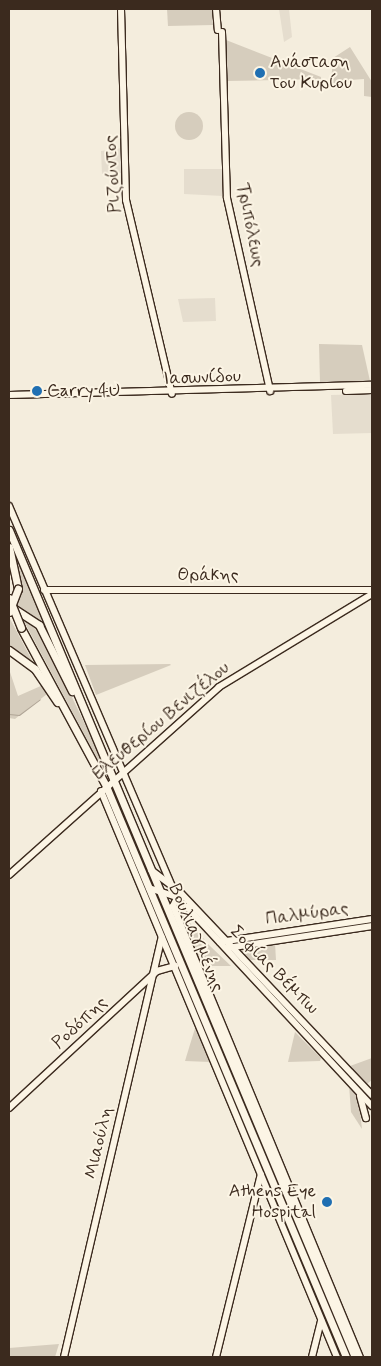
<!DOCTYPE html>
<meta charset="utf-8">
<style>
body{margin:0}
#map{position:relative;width:381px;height:1366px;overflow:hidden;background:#f4eddd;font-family:Mynerve,sans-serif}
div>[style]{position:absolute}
.built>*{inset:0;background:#e5ddce}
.green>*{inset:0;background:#d6cdbd}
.round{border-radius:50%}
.stream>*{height:1px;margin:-0.5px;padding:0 0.5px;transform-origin:0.5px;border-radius:0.5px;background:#b0a596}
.roads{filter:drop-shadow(1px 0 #3b2a1e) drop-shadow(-1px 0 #3b2a1e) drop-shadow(0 1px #3b2a1e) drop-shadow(0 -1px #3b2a1e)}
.secondary>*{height:6px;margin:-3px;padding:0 3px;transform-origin:3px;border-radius:3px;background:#fcf5e5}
.primary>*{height:7px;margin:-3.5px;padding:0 3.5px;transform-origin:3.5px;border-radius:3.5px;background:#fcf5e5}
.bridges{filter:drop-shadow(1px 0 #3b2a1e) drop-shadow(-1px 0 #3b2a1e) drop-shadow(0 1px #3b2a1e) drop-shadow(0 -1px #3b2a1e)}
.primary-bridge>*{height:7px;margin:-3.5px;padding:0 3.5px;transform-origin:3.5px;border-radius:3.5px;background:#fcf5e5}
.dots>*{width:14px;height:14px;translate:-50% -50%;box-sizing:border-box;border:2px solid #fcf5e5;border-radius:50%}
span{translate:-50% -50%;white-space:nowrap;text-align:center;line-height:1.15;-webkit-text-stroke:4px #fcf5e5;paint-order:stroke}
.poi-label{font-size:18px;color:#3b2a1e}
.left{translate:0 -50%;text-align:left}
.right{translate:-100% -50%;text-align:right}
.street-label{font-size:18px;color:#3b2a1e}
.frame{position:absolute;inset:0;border:10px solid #3b2a1e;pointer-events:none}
</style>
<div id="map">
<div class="built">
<i style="clip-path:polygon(279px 9px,289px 9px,292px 37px,284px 42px)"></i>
<i style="clip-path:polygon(122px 148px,123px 173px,102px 174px,101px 151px)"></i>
<i style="clip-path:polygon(184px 169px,223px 169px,223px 196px,184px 194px)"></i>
<i style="clip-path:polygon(215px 298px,216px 321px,183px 322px,178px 299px)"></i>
<i style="clip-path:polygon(372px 394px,372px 433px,333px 434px,331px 395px)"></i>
</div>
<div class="green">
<i style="clip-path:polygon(167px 9px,212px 9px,213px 25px,168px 26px)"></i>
<i style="clip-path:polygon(226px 40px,321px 77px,321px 79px,227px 81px)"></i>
<i style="clip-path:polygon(350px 47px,372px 82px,372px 97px,364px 96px,364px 79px,350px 80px,350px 90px,331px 82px,333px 58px)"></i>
<i class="round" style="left:175px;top:112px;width:28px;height:28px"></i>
<i style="clip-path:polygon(319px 344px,362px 345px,370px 381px,320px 383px)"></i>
<i style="clip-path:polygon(9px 542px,11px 541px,60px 660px,36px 619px,16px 606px,20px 579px)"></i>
<i style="clip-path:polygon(19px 612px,43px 637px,109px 774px,106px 775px)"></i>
<i style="clip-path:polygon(9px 617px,34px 664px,9px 646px)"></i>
<i style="clip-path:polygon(85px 665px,170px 664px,171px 665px,96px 695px)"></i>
<i style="clip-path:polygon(9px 669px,18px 696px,43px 685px,47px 694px,15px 719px,9px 718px)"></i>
<i style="clip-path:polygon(177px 908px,210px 946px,231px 966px,201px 966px)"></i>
<i style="clip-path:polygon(167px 913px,352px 1357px,165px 914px)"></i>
<i style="clip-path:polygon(275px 943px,276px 960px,249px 960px,237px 949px)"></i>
<i style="clip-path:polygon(196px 1025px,211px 1061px,210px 1062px,185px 1061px)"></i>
<i style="clip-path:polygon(295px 1032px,321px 1058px,320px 1061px,288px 1062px)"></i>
<i style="clip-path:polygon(372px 1058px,372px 1080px,367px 1084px,350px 1066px)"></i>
<i style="clip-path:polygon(349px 1085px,358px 1093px,362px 1129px,351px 1112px)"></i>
<i style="clip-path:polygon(59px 1344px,55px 1357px,9px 1357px,9px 1348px)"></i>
</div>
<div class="stream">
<i style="left:9px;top:714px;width:10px;rotate:6deg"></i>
<i style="left:19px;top:715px;width:26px;rotate:-37deg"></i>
</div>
<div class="roads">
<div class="secondary">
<i style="left:121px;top:9px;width:191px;rotate:88.5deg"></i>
<i style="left:126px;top:200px;width:199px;rotate:76.7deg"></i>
<i style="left:216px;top:9px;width:21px;rotate:85deg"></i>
<i style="left:222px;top:32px;width:166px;rotate:88.3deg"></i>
<i style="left:227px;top:198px;width:198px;rotate:77.4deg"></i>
<i style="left:346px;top:391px;width:26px;rotate:-2deg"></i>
<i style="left:9px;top:395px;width:363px;rotate:-1.6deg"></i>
<i style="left:9px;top:506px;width:413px;rotate:66.8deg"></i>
<i style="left:44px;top:590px;width:328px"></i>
<i style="left:101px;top:791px;width:613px;rotate:67.37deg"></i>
<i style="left:151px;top:870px;width:35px;rotate:37deg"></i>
<i style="left:179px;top:891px;width:281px;rotate:46.6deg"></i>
<i style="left:9px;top:875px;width:282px;rotate:-41.8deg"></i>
<i style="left:219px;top:687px;width:179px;rotate:-31.3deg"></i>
<i style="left:149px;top:888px;width:32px;rotate:18deg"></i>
<i style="left:177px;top:898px;width:9px;rotate:117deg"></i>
<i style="left:173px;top:906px;width:488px;rotate:67.5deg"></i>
<i style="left:187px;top:907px;width:272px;rotate:47.1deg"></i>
<i style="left:220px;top:942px;width:154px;rotate:-8.6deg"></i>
<i style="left:227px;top:948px;width:147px;rotate:-8.6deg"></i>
<i style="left:360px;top:1096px;width:23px;rotate:75deg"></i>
<i style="left:9px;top:1108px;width:202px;rotate:-42.8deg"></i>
<i style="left:157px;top:971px;width:19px;rotate:-16deg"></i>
<i style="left:64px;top:1357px;width:431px;rotate:-76.9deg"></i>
<i style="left:216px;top:1357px;width:188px;rotate:-76.2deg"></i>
<i style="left:312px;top:1357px;width:38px;rotate:-76deg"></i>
</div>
<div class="primary">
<i style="left:9px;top:530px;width:896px;rotate:67.3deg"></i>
<i style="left:9px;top:547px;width:43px;rotate:77.9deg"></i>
<i style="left:10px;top:606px;width:35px;rotate:33deg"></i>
<i style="left:39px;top:625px;width:74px;rotate:63.4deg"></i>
<i style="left:21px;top:628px;width:179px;rotate:61.7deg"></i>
<i style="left:106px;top:786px;width:619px;rotate:67.2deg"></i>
<i style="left:9px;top:650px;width:32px;rotate:36deg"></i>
<i style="left:35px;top:669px;width:40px;rotate:56deg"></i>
</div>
</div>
<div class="bridges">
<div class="primary-bridge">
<i style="left:9px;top:598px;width:32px;rotate:68deg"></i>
<i style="left:9px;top:612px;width:25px;rotate:-69deg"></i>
</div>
</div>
<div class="dots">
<i style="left:260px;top:73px;background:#1f6fb2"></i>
<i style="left:37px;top:391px;background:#1f6fb2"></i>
<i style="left:327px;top:1202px;background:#1f6fb2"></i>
</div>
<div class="poi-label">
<span class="left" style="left:270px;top:73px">Ανάσταση<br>του Κυρίου</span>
<span class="left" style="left:47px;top:391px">Carry 4U</span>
<span class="right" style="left:316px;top:1202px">Athens Eye<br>Hospital</span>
</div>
<div class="street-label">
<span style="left:113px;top:174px;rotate:-94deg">Ριζούντος</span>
<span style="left:250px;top:225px;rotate:79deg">Τριπόλεως</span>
<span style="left:202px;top:378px;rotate:-2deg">Ιασωνίδου</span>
<span style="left:208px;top:575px">Θράκης</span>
<span style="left:161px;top:721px;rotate:-40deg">Ελευθερίου Βενιζέλου</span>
<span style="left:307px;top:914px;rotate:-8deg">Παλμύρας</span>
<span style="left:196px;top:938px;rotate:67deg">Βουλιαγμένης</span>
<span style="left:274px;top:970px;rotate:45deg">Σοφίας Βέμπω</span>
<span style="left:80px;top:1023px;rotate:-43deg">Ροδόπης</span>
<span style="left:99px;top:1143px;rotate:-77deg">Μιαούλη</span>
</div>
<div class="frame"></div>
</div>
